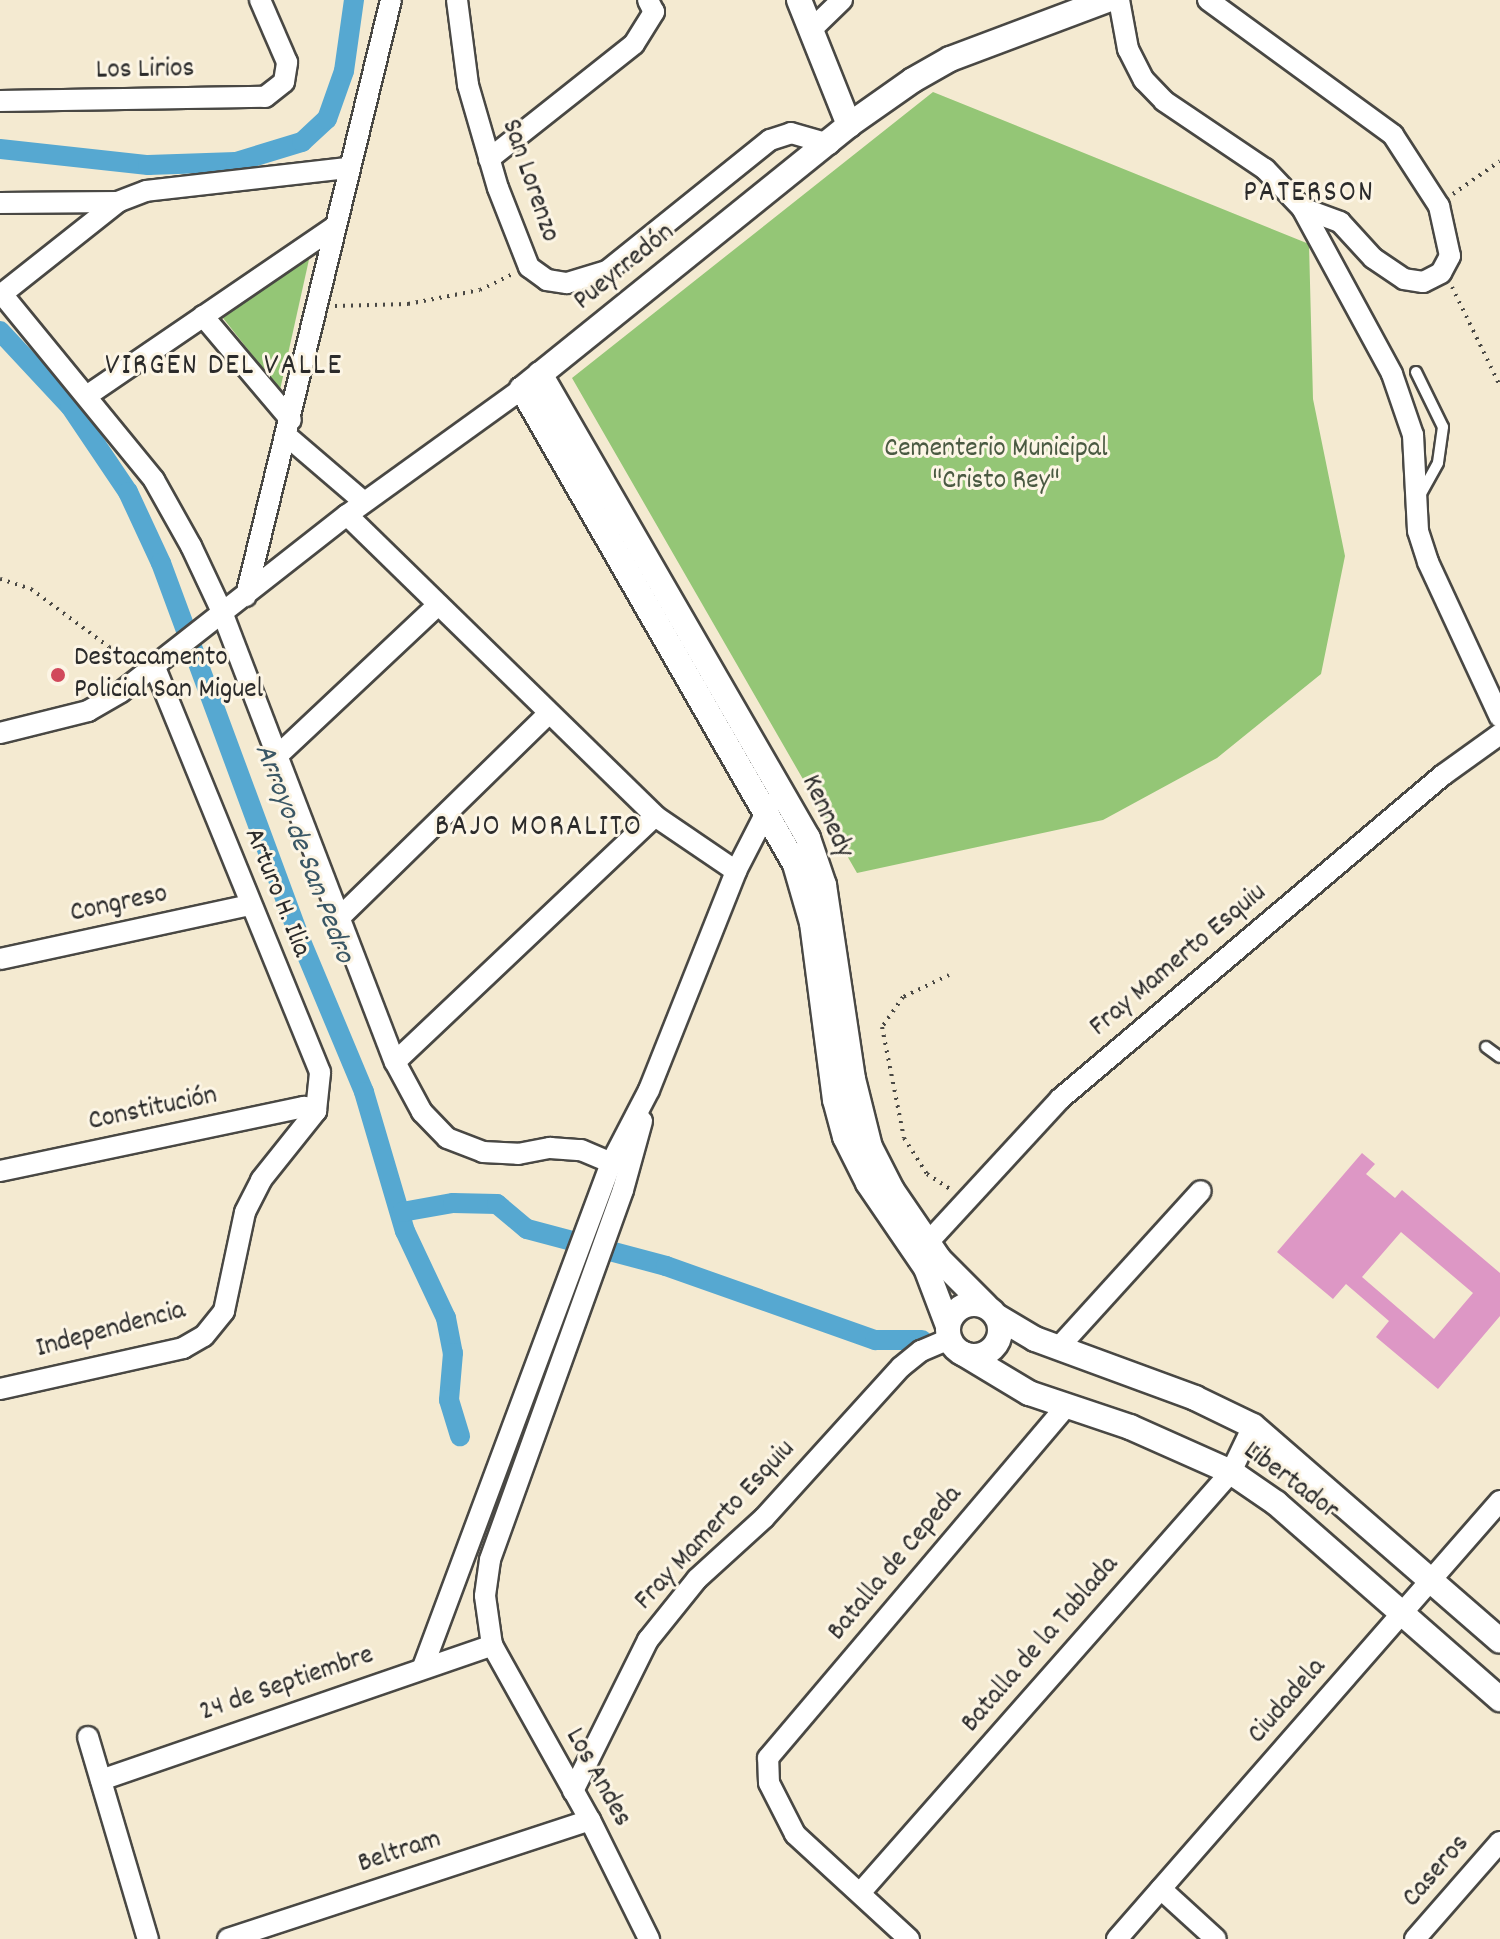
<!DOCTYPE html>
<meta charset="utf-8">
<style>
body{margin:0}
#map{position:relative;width:1500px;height:1939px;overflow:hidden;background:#f4ead1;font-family:Dekko,sans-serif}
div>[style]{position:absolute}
.green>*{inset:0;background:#94c676}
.canal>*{height:20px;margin:-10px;padding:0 10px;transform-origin:10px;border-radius:10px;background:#56a8d1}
.building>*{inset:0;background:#dd97c5}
.path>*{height:4px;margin-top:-2px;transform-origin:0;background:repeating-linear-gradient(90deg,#494844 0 2px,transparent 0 8px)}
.roads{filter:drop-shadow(2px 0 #494844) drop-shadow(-2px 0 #494844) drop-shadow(0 2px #494844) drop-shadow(0 -2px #494844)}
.service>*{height:10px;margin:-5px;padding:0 5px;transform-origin:5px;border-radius:5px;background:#fff}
.minor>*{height:20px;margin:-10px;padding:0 10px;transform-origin:10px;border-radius:10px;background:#fff}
.tertiary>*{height:24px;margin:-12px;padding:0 12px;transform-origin:12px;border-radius:12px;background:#fff}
.tertiary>.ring{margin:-12px;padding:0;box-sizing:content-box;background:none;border:24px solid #fff;border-radius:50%}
.dots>*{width:22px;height:22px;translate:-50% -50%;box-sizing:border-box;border:4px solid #fcf5e5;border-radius:50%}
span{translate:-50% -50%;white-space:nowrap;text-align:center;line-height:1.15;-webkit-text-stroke:6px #fcf5e5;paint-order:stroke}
.street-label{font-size:28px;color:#2b2b2b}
.park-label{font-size:28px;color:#4a5a42}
.poi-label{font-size:28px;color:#2b2b2b}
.left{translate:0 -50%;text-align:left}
.neighbourhood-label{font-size:30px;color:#2b2b2b;letter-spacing:2px}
.water-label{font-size:30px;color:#3a5765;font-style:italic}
</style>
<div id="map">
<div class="green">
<i style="clip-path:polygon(933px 92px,1309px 244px,1313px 399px,1345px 556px,1321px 674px,1217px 758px,1103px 820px,857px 873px,572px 378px)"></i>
<i style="clip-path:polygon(310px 255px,280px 390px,223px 318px)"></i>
</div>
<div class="canal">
<i style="left:0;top:149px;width:149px;rotate:6.2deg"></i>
<i style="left:148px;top:165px;width:88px;rotate:-2deg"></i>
<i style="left:236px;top:162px;width:69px;rotate:-16.9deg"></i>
<i style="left:302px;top:142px;width:34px;rotate:-43deg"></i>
<i style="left:327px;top:119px;width:51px;rotate:-70.5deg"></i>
<i style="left:344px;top:71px;width:72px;rotate:-82deg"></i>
<i style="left:0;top:331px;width:103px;rotate:47deg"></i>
<i style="left:70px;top:406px;width:104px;rotate:56deg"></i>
<i style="left:128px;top:492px;width:78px;rotate:65.1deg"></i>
<i style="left:161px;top:563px;width:395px;rotate:69.7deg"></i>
<i style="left:298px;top:934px;width:171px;rotate:67.3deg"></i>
<i style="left:364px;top:1092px;width:145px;rotate:73.6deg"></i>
<i style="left:405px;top:1231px;width:96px;rotate:64.8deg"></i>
<i style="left:446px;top:1318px;width:36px;rotate:79deg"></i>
<i style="left:453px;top:1353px;width:47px;rotate:94.9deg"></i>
<i style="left:449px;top:1400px;width:38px;rotate:73deg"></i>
<i style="left:402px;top:1212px;width:52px;rotate:-10deg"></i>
<i style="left:453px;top:1203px;width:44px;rotate:1.3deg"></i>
<i style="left:497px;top:1204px;width:39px;rotate:40deg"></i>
<i style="left:527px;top:1229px;width:144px;rotate:14.9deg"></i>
<i style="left:666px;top:1266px;width:222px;rotate:19.5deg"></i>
<i style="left:875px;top:1340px;width:47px"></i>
</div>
<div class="building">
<i style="clip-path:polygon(evenodd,1362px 1153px,1375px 1164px,1366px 1174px,1395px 1198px,1402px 1190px,1500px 1273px,1500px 1316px,1438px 1389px,1376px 1337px,1389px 1321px,1346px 1284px,1333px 1299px,1277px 1252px,1362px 1153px,1401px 1232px,1473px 1293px,1434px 1339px,1362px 1277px,1401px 1232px)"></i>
</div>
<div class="path">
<i style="left:1453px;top:194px;width:57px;rotate:-35.1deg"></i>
<i style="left:1452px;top:287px;width:110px;rotate:64.1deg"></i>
<i style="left:335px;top:306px;width:73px;rotate:-1.6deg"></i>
<i style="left:408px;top:304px;width:73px;rotate:-11deg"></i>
<i style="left:480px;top:290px;width:37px;rotate:-26deg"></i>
<i style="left:0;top:579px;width:33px;rotate:18deg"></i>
<i style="left:31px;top:589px;width:97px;rotate:36.6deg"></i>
<i style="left:109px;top:647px;width:27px;rotate:24deg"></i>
<i style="left:949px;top:975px;width:51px;rotate:154.4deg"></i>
<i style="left:903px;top:997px;width:37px;rotate:125deg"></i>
<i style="left:882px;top:1027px;width:113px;rotate:78.8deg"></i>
<i style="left:904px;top:1138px;width:43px;rotate:57.4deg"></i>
<i style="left:927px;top:1174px;width:27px;rotate:33deg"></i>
</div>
<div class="roads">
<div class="service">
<i style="left:1416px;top:372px;width:61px;rotate:63.9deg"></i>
<i style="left:1443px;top:427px;width:36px;rotate:98deg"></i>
<i style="left:1438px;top:463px;width:37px;rotate:119deg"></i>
<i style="left:1486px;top:1047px;width:17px;rotate:36deg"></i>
</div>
<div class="minor">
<i style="left:457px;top:0;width:86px;rotate:82.6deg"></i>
<i style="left:468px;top:85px;width:107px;rotate:73.8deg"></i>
<i style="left:498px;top:188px;width:85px;rotate:68.6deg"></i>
<i style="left:529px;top:267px;width:22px;rotate:36deg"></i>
<i style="left:547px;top:280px;width:20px;rotate:9deg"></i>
<i style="left:567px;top:283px;width:42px;rotate:-16.7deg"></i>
<i style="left:607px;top:271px;width:209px;rotate:-38.8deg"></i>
<i style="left:770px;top:140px;width:22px;rotate:-18deg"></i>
<i style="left:791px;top:133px;width:40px;rotate:16deg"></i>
<i style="left:1119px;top:0;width:50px;rotate:79.6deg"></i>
<i style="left:1128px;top:49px;width:35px;rotate:63deg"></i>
<i style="left:1144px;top:80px;width:29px;rotate:46deg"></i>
<i style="left:1164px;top:101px;width:122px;rotate:34deg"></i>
<i style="left:1265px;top:169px;width:54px;rotate:46.5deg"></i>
<i style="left:1302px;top:208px;width:189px;rotate:61.5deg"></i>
<i style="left:1392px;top:374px;width:65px;rotate:71deg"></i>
<i style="left:1413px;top:435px;width:96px;rotate:87deg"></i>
<i style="left:1418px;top:531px;width:33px;rotate:72deg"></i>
<i style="left:1428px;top:562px;width:171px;rotate:65.1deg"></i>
<i style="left:1208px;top:0;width:229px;rotate:36.1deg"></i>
<i style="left:1393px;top:135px;width:85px;rotate:57.1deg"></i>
<i style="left:1439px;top:206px;width:51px;rotate:77.6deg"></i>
<i style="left:1450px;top:256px;width:19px;rotate:118deg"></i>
<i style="left:1441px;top:273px;width:20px;rotate:153deg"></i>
<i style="left:1423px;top:282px;width:19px;rotate:-171deg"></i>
<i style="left:1404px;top:279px;width:37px;rotate:-146deg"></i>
<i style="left:1373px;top:258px;width:49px;rotate:-132.5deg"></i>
<i style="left:1340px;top:222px;width:40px;rotate:-159.8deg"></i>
<i style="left:814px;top:27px;width:39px;rotate:-44deg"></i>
<i style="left:0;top:101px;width:265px;rotate:-0.9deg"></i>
<i style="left:265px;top:97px;width:24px;rotate:-38deg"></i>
<i style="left:284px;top:82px;width:20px;rotate:-81deg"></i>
<i style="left:287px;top:62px;width:68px;rotate:-113.5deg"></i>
<i style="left:489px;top:159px;width:185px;rotate:-38.4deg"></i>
<i style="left:634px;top:44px;width:38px;rotate:-58deg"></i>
<i style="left:654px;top:12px;width:13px;rotate:-117deg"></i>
<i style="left:347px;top:168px;width:202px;rotate:173.5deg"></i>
<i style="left:146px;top:191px;width:30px;rotate:159deg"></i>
<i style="left:118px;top:202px;width:148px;rotate:141.6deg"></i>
<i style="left:2px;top:294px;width:240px;rotate:50.7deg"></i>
<i style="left:154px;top:480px;width:76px;rotate:60.7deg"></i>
<i style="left:191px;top:546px;width:73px;rotate:64.8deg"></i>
<i style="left:222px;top:612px;width:482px;rotate:69deg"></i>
<i style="left:395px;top:1062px;width:57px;rotate:61.6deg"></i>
<i style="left:422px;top:1112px;width:36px;rotate:46deg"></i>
<i style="left:447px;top:1138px;width:39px;rotate:21deg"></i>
<i style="left:483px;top:1152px;width:35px;rotate:3deg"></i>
<i style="left:518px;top:1154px;width:33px;rotate:-11deg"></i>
<i style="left:550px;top:1148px;width:31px;rotate:4deg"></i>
<i style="left:581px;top:1150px;width:33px;rotate:23deg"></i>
<i style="left:0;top:203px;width:118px;rotate:-0.5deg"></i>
<i style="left:203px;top:316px;width:136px;rotate:49.8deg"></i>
<i style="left:88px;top:395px;width:298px;rotate:-34.3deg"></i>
<i style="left:287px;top:436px;width:101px;rotate:40.6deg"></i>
<i style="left:347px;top:515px;width:431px;rotate:44.3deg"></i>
<i style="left:655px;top:816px;width:98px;rotate:34.2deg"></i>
<i style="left:246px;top:596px;width:613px;rotate:-76.33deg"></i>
<i style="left:0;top:733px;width:91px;rotate:-14deg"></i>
<i style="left:88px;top:711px;width:38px;rotate:-30deg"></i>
<i style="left:121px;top:692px;width:287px;rotate:-38.1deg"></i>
<i style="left:347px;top:515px;width:216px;rotate:-35.8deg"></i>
<i style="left:275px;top:758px;width:224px;rotate:-43.2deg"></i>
<i style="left:338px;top:919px;width:292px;rotate:-44.3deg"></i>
<i style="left:0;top:959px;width:255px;rotate:-12.2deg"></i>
<i style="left:395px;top:1062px;width:358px;rotate:-43.4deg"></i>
<i style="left:642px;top:1121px;width:72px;rotate:105.4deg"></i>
<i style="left:623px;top:1190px;width:393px;rotate:109.8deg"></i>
<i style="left:490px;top:1560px;width:36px;rotate:98deg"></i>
<i style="left:485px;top:1596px;width:49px;rotate:81.9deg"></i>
<i style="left:492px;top:1645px;width:201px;rotate:60.8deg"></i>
<i style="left:590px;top:1820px;width:133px;rotate:63.6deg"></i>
<i style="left:0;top:1171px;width:311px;rotate:-11.9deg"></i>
<i style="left:304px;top:1107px;width:13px;rotate:18deg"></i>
<i style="left:919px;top:1252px;width:208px;rotate:-47.3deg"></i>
<i style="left:1060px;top:1099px;width:502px;rotate:-40.23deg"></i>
<i style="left:1443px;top:775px;width:70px;rotate:-35.7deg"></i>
<i style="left:1058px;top:1348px;width:212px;rotate:-47.7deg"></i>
<i style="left:0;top:1389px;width:188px;rotate:-12.6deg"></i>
<i style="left:183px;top:1348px;width:24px;rotate:-30deg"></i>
<i style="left:204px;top:1336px;width:32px;rotate:-51deg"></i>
<i style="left:224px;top:1311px;width:101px;rotate:-78deg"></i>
<i style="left:245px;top:1212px;width:36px;rotate:-63deg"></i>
<i style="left:261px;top:1180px;width:88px;rotate:-51.4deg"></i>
<i style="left:316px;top:1111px;width:39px;rotate:-84deg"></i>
<i style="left:320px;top:1072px;width:437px;rotate:-112.2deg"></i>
<i style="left:423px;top:1667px;width:538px;rotate:-69.54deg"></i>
<i style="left:611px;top:1163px;width:82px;rotate:-62.5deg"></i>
<i style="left:649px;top:1090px;width:236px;rotate:-68.3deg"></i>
<i style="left:736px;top:871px;width:76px;rotate:-62.8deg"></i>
<i style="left:88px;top:1737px;width:211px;rotate:73.5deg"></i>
<i style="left:101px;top:1780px;width:414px;rotate:-19deg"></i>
<i style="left:573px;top:1791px;width:169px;rotate:-63.6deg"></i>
<i style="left:648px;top:1640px;width:78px;rotate:-51.2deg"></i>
<i style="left:697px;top:1579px;width:91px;rotate:-42.3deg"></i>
<i style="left:764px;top:1518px;width:204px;rotate:-47.8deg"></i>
<i style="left:901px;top:1367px;width:26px;rotate:-39deg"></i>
<i style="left:921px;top:1351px;width:30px;rotate:-23deg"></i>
<i style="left:1161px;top:1889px;width:74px;rotate:42.3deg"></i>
<i style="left:860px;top:1893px;width:561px;rotate:-48.61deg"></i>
<i style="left:1231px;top:1472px;width:51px;rotate:-64.4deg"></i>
<i style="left:228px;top:1939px;width:381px;rotate:-18.2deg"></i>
<i style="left:909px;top:1939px;width:155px;rotate:-137.4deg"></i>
<i style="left:795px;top:1834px;width:57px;rotate:-117deg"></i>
<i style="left:769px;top:1783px;width:25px;rotate:-92deg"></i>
<i style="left:768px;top:1758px;width:462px;rotate:-49.7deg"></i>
<i style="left:1117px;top:1939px;width:582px;rotate:-48.83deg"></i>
<i style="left:1415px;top:1939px;width:129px;rotate:-48.8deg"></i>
</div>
<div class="tertiary">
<i style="left:799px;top:0;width:135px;rotate:68.2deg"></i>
<i style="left:540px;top:374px;width:536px;rotate:59.99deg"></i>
<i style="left:808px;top:838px;width:50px;rotate:71.2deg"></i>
<i style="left:824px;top:885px;width:196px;rotate:81.5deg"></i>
<i style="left:853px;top:1079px;width:70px;rotate:76deg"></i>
<i style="left:870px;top:1147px;width:48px;rotate:62.9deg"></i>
<i style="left:892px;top:1190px;width:83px;rotate:55.7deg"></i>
<i style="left:939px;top:1259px;width:65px;rotate:45deg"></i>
<i class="ring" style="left:948px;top:1304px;width:28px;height:28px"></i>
<i style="left:998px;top:1317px;width:43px;rotate:30.7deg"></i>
<i style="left:1035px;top:1339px;width:171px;rotate:20.2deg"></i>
<i style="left:1195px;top:1398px;width:64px;rotate:25.8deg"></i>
<i style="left:1253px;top:1426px;width:327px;rotate:41deg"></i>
<i style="left:948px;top:1326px;width:62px;rotate:-110.8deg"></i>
<i style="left:926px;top:1268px;width:103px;rotate:-124.3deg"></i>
<i style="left:868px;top:1183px;width:51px;rotate:-116.6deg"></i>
<i style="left:845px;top:1137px;width:38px;rotate:-105deg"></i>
<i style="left:835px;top:1100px;width:178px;rotate:-97.4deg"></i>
<i style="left:812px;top:923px;width:61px;rotate:-106.1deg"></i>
<i style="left:795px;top:864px;width:548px;rotate:-119.89deg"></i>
<i style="left:522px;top:389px;width:420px;rotate:-38.9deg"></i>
<i style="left:849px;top:125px;width:78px;rotate:-35.1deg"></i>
<i style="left:913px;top:80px;width:43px;rotate:-29.6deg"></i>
<i style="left:950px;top:59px;width:168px;rotate:-20.6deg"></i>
<i style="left:964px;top:1354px;width:76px;rotate:31deg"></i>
<i style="left:1029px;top:1393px;width:107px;rotate:18.6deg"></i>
<i style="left:1130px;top:1427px;width:111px;rotate:24deg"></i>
<i style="left:1231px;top:1472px;width:55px;rotate:34.6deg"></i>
<i style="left:1276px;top:1503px;width:298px;rotate:41.2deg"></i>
</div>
</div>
<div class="dots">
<i style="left:58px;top:675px;background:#d1495b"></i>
</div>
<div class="street-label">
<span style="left:145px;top:71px;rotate:-1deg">Los Lirios</span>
<span style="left:529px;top:181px;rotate:71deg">San Lorenzo</span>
<span style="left:625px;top:268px;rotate:-39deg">Pueyrredón</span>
<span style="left:826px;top:817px;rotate:65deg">Kennedy</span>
<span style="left:276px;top:893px;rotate:68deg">Arturo H. Ilia</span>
<span style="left:119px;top:905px;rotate:-12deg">Congreso</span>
<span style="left:1179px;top:961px;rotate:-40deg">Fray Mamerto Esquiu</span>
<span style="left:153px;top:1110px;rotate:-12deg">Constitución</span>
<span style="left:111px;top:1331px;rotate:-15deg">Independencia</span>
<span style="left:1290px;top:1482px;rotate:37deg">Libertador</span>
<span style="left:716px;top:1526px;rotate:-47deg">Fray Mamerto Esquiu</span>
<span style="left:896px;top:1564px;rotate:-50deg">Batalla de Cepeda</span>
<span style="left:1041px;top:1645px;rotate:-49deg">Batalla de la Tablada</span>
<span style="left:287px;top:1685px;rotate:-19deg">24 de Septiembre</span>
<span style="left:1288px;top:1702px;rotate:-49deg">Ciudadela</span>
<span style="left:597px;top:1778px;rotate:61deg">Los Andes</span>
<span style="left:400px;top:1853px;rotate:-18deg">Beltram</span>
<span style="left:1437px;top:1872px;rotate:-49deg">Caseros</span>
</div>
<div class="park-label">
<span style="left:996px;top:466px">Cementerio Municipal<br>"Cristo Rey"</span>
</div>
<div class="poi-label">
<span class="left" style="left:74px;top:675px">Destacamento<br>Policial San Miguel</span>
</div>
<div class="neighbourhood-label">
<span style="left:1309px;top:195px">PATERSON</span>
<span style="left:224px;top:368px">VIRGEN DEL VALLE</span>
<span style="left:539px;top:829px">BAJO MORALITO</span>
</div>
<div class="water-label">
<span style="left:302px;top:854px;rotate:69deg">Arroyo de San Pedro</span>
</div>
</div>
